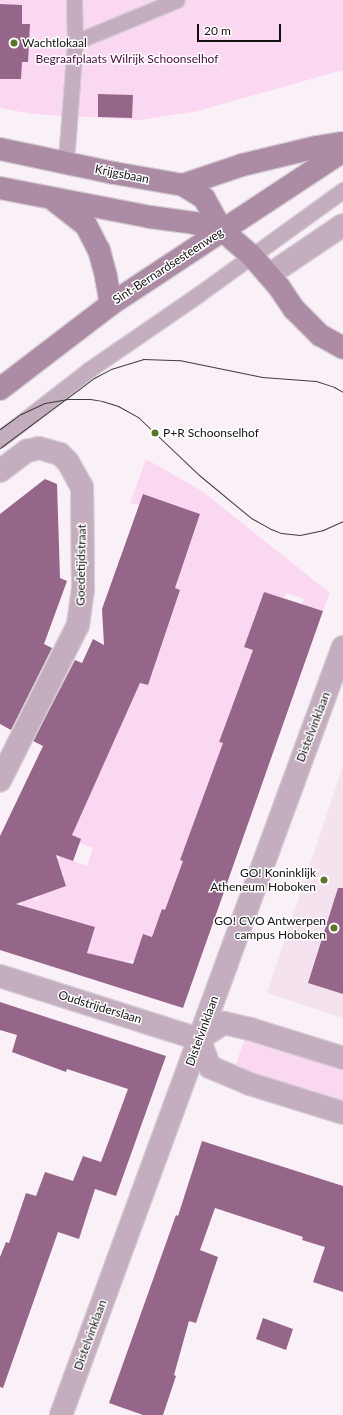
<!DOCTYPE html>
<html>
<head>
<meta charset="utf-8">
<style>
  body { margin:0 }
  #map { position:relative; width:343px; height:1415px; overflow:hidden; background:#faf0f7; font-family:Lato,sans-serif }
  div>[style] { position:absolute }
  .built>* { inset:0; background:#f4e3ef }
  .green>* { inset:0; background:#fbd8f2 }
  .building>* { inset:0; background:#96668a }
  .roads { filter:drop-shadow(1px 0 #d5ccd3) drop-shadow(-1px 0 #d5ccd3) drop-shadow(0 1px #d5ccd3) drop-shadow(0 -1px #d5ccd3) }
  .lane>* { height:15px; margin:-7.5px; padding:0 7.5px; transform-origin:7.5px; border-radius:7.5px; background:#c4adbe }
  .street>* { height:22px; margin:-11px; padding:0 11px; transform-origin:11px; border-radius:11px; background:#c4adbe }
  .secondary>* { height:22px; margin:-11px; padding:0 11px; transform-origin:11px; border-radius:11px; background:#ac8ba4 }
  .tram>* { height:1px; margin:-0.5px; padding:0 0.5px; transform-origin:0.5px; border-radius:0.5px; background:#403c3f }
  .dots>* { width:11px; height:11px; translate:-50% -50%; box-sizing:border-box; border:2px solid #fff; border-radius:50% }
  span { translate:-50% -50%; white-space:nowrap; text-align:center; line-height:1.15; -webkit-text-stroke:3px #fff; paint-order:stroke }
  .poi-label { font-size:12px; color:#141113 }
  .left { translate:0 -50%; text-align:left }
  .right { translate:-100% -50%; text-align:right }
  .park-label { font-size:12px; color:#490d3f }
  .street-label { font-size:12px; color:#141113 }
  .scale { position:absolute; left:197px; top:24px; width:84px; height:18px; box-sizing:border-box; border:2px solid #141113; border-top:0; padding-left:5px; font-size:12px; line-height:14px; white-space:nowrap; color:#141113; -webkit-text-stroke:3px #fff; paint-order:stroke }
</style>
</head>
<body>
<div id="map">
  <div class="built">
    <i style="clip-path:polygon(343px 766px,343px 1018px,267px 993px)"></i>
  </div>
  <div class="green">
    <i style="clip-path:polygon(0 0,343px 0,343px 70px,198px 111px,141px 120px,32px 114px,0 108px)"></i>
    <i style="clip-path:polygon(146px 459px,202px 491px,330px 593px,323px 611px,302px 604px,304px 599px,286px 593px,284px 598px,264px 592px,244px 646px,253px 650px,219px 742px,234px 748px,188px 838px,180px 860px,183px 861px,174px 885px,177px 887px,152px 937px,143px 934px,135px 960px,123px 962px,87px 953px,95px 927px,46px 912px,38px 936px,19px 910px,25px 896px,38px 900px,46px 883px,54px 890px,66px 886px,63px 876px,64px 873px,53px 869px,59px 856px,87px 866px,93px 848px,79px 843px,81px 839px,70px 834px,85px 807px,84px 806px,137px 690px,140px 684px,148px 685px,180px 590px,172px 587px,176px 584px,200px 514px,144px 494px,139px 505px,130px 503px)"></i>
    <i style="clip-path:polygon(245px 1038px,343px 1069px,343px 1102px,235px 1067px)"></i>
  </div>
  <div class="building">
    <i style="clip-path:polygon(0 4px,22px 5px,22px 24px,30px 24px,28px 62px,22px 62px,21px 79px,0 79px)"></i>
    <i style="clip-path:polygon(98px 94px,133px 95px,132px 118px,98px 117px)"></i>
    <i style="clip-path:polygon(45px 479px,57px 484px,60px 578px,67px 581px,44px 644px,52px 648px,11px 730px,0 724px,0 514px)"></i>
    <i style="clip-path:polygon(143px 494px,200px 514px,175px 588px,180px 590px,148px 685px,140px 683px,72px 835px,81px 839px,73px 861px,56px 855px,66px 886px,16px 904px,95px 927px,87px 953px,133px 964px,143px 934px,152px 937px,162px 909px,165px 910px,183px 861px,180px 860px,223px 743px,219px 742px,253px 650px,244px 647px,264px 592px,323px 611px,183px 1008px,0 950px,0 836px,43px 746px,33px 741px,75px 660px,82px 663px,93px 639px,104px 645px,102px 609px)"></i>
    <i style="clip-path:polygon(338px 888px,343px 888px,343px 994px,308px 983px)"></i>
    <i style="clip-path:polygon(0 1002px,166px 1056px,116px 1196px,95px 1189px,79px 1239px,58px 1232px,3px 1388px,0 1387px,0 1257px,6px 1242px,9px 1243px,26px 1193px,36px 1196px,45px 1172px,73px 1181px,83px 1156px,101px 1162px,128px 1089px,67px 1069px,66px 1072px,12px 1052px,17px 1035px,0 1030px)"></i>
    <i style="clip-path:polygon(202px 1141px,343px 1186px,343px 1292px,313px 1282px,325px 1247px,302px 1240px,303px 1237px,215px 1208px,200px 1250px,218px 1257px,196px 1323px,189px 1321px,174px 1375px,176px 1376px,163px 1415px,143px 1415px,109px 1403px,176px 1215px,178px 1216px)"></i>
    <i style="clip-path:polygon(263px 1318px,293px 1329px,286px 1350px,256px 1339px)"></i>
  </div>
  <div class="roads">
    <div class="lane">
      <i style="left:75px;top:42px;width:110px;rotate:-22.4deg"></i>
      <i style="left:63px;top:162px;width:15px;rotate:-74deg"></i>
      <i style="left:67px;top:148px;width:106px;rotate:-85.7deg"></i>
      <i style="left:75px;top:42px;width:42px;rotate:-91.4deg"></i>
      <i style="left:0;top:439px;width:114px;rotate:-37.9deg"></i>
      <i style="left:90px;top:369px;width:132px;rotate:-34.5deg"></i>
      <i style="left:199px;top:294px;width:178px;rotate:-35.8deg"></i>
    </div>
    <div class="street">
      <i style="left:269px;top:275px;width:89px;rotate:-34deg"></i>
      <i style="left:0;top:471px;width:34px;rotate:-37deg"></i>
      <i style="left:27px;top:451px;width:12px;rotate:-14deg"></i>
      <i style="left:39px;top:448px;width:22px;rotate:16deg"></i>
      <i style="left:60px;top:454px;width:11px;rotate:45deg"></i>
      <i style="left:68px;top:462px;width:29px;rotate:61deg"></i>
      <i style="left:82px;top:487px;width:102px;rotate:89.4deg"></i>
      <i style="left:83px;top:589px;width:36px;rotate:98deg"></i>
      <i style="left:78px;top:625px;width:174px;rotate:116.7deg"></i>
      <i style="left:0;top:976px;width:209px;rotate:17.6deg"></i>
      <i style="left:199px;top:1039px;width:30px;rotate:-33deg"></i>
      <i style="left:224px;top:1023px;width:27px;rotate:13deg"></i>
      <i style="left:250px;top:1029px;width:97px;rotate:17.3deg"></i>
      <i style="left:199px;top:1039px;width:30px;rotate:69deg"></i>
      <i style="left:210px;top:1067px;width:43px;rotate:23deg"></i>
      <i style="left:250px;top:1084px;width:97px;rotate:17.3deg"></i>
      <i style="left:61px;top:1415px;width:818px;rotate:-69.84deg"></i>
    </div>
    <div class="secondary">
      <i style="left:0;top:149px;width:116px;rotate:11.9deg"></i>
      <i style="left:114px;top:173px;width:70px;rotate:9.9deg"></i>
      <i style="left:183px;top:185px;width:25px;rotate:32deg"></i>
      <i style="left:204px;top:198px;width:37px;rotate:61deg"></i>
      <i style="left:222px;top:230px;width:38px;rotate:41deg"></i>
      <i style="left:251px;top:255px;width:43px;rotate:48.8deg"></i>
      <i style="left:279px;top:287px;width:27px;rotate:56deg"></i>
      <i style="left:294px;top:309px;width:37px;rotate:45deg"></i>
      <i style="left:320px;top:335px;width:26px;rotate:29deg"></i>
      <i style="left:183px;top:185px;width:62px;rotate:-18.7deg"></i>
      <i style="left:242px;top:165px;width:77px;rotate:-13.5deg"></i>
      <i style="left:317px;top:147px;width:26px;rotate:-9deg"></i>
      <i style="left:0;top:188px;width:153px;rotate:10.9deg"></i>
      <i style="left:150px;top:217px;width:44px;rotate:7.8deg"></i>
      <i style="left:194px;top:223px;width:29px;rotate:14deg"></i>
      <i style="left:55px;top:201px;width:39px;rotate:38deg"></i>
      <i style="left:86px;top:225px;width:28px;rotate:63deg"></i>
      <i style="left:99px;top:250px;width:28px;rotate:75deg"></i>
      <i style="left:106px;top:277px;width:27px;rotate:80deg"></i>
      <i style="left:0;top:389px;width:140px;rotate:-37.4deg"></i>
      <i style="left:111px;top:304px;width:278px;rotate:-33.4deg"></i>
    </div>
  </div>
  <div class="tram">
    <i style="left:0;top:429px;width:26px;rotate:-36deg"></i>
    <i style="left:21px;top:414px;width:26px;rotate:-25deg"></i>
    <i style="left:45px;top:403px;width:23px;rotate:-10deg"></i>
    <i style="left:68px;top:399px;width:22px"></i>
    <i style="left:90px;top:399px;width:12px;rotate:9deg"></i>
    <i style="left:102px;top:401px;width:17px;rotate:17deg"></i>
    <i style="left:118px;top:406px;width:23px;rotate:29deg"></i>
    <i style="left:138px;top:417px;width:84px;rotate:43.6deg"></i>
    <i style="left:199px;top:475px;width:67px;rotate:39.6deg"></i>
    <i style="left:251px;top:518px;width:23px;rotate:29deg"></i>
    <i style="left:271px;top:529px;width:11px;rotate:22deg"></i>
    <i style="left:281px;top:533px;width:19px;rotate:6deg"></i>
    <i style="left:300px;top:535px;width:24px;rotate:-12deg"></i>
    <i style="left:323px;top:530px;width:22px;rotate:-24deg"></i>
    <i style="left:0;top:448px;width:117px;rotate:-36.7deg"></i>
    <i style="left:94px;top:378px;width:19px;rotate:-28deg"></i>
    <i style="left:111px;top:369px;width:34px;rotate:-17deg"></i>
    <i style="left:143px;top:359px;width:36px;rotate:2deg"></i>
    <i style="left:179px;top:360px;width:85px;rotate:11.6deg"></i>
    <i style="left:262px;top:377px;width:54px;rotate:4.2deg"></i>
    <i style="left:316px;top:381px;width:19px;rotate:18deg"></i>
    <i style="left:334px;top:387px;width:10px;rotate:29deg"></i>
  </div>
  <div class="dots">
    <i style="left:14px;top:43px;background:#5c7629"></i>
    <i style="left:155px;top:433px;background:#5c7629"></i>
    <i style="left:324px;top:880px;background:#5c7629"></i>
    <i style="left:334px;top:928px;background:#5c7629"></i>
  </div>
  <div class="poi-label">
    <span class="left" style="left:22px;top:43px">Wachtlokaal</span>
    <span class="left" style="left:163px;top:433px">P+R Schoonselhof</span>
    <span class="right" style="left:316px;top:880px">GO! Koninklijk<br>Atheneum Hoboken</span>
    <span class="right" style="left:326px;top:928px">GO! CVO Antwerpen<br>campus Hoboken</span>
  </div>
  <div class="park-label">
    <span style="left:127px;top:59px">Begraafplaats Wilrijk Schoonselhof</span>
  </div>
  <div class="street-label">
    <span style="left:122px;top:174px;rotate:11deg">Krijgsbaan</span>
    <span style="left:168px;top:266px;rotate:-33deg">Sint-Bernardsesteenweg</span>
    <span style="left:81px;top:565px;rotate:-89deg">Goedetijdstraat</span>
    <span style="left:313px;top:727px;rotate:-69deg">Distelvinklaan</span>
    <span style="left:100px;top:1007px;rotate:17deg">Oudstrijderslaan</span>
    <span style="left:202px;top:1031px;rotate:-70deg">Distelvinklaan</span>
    <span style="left:90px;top:1335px;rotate:-70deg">Distelvinklaan</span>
  </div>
  <div class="scale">20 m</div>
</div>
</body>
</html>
